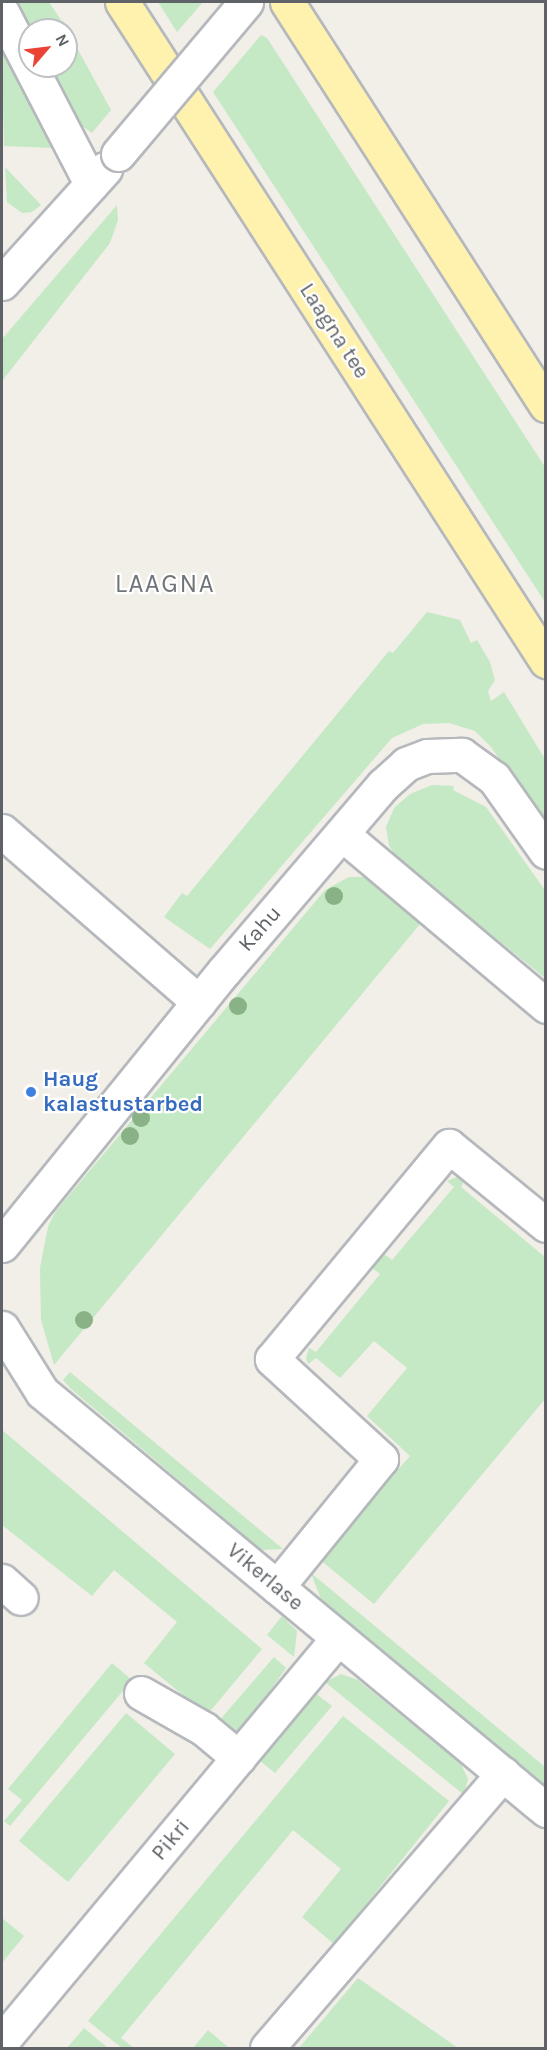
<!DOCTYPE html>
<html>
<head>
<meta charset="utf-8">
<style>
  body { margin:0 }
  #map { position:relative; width:547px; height:2050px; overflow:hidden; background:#f1efe8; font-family:Karla,sans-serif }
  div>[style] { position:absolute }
  .green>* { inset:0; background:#c5e8c5 }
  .roads { filter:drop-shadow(2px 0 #b5b8bc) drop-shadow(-2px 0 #b5b8bc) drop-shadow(0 2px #b5b8bc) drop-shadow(0 -2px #b5b8bc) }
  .minor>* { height:33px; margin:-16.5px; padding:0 16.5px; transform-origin:16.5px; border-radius:16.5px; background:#fff }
  .major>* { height:33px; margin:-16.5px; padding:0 16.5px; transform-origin:16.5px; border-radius:16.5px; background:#fff2af }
  .bridges { filter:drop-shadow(2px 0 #b5b8bc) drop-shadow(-2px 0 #b5b8bc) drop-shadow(0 2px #b5b8bc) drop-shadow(0 -2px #b5b8bc) }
  .minor-bridge>* { height:33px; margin:-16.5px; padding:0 16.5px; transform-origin:16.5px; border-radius:16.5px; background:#fff }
  .trees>* { width:18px; height:18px; margin:-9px; border-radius:50%; background:#89b387 }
  .dots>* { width:16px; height:16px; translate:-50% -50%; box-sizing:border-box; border:3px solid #fff; border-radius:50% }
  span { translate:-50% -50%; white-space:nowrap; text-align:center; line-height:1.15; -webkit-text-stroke:4.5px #fff; paint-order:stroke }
  .street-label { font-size:22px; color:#5f6368 }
  .shop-label { font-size:22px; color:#366cbe; font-weight:700 }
  .left { translate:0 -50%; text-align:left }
  .quarter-label { font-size:26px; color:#70757a; letter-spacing:1.5px }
  .frame { position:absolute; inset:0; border:3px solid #5f6368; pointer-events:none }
  .north { position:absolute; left:18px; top:18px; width:60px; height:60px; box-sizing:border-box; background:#fff; border:2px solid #bfc1c3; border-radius:50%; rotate:62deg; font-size:16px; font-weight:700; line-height:24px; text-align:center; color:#5f6368 }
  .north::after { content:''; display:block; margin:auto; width:21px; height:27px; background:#ea4335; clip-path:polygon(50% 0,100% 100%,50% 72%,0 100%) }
</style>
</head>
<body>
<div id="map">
  <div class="green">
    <i style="clip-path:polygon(12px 2px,49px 2px,65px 26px,111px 110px,92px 133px,75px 121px,47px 66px,66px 66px,66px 30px,30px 32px)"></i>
    <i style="clip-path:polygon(158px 2px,203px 2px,177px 32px)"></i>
    <i style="clip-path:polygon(261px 35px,267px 38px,545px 467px,545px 602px,213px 92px)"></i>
    <i style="clip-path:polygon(2px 47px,8px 57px,53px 148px,4px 146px)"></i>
    <i style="clip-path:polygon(5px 167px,41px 205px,32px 212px,22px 213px,7px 202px)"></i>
    <i style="clip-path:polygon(117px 205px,118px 220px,110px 243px,2px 381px,2px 339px)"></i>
    <i style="clip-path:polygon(427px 612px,460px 620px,471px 643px,477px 640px,490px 662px,495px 680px,488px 691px,491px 701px,504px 692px,545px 759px,545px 826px,491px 747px,475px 731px,449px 723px,423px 724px,392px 738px,210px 949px,164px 917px,182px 893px,187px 896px,389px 651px,393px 653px)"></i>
    <i style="clip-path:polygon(432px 785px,454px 786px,453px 790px,486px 807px,542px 886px,546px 892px,545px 978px,399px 860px,389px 846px,386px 827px,394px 808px,410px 794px)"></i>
    <i style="clip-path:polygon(349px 877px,369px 877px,425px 918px,54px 1365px,41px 1320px,40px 1268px,48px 1227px,55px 1212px,325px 890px)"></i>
    <i style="clip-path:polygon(457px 1177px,466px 1178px,461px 1187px,545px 1257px,545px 1399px,374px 1604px,319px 1559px,410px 1456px,367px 1416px,407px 1368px,374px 1341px,340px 1378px,316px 1358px,308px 1364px,306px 1358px,309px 1348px,316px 1352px,380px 1274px,372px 1268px,384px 1254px,392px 1260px,454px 1187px,447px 1181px)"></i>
    <i style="clip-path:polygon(70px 1372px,283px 1549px,262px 1550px,251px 1541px,71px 1389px,63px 1380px)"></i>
    <i style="clip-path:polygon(2px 1430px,262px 1649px,207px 1715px,144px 1663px,177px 1622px,114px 1570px,92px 1596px,2px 1525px)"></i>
    <i style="clip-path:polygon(311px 1573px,545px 1767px,545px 1786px,322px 1602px)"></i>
    <i style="clip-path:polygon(282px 1616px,297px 1631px,294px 1657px,267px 1635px)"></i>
    <i style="clip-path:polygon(274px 1657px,286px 1668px,238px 1737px,218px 1722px)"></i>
    <i style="clip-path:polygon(112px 1663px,132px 1680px,10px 1826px,4px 1821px,22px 1800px,8px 1789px)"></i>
    <i style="clip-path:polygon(341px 1674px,358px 1680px,461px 1764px,468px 1779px,464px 1795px,325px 1682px)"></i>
    <i style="clip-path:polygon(314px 1692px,332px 1706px,275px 1773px,259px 1760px)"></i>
    <i style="clip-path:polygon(126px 1713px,175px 1754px,68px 1882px,19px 1841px)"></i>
    <i style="clip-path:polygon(343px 1716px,449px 1801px,334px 1944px,302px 1917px,341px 1869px,293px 1830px,121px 2038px,134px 2048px,122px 2048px,88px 2021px)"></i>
    <i style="clip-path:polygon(2px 1918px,24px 1936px,2px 1963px)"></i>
    <i style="clip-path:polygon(358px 1978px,458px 2048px,299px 2048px)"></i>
    <i style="clip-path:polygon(84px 2028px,108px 2048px,109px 2048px,67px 2048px)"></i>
    <i style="clip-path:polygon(208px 2030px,229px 2048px,193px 2048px)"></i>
  </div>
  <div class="roads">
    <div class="minor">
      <i style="left:2px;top:12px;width:194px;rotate:62.6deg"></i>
      <i style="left:2px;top:283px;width:154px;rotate:-47.9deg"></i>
      <i style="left:2px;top:831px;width:261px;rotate:41deg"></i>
      <i style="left:342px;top:834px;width:267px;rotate:40.1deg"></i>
      <i style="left:2px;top:1245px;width:353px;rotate:-51deg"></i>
      <i style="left:224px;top:971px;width:245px;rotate:-49.5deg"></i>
      <i style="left:383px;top:785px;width:31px;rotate:-42deg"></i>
      <i style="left:406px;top:764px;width:22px;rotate:-21deg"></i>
      <i style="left:427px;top:756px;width:35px;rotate:-2deg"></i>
      <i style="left:462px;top:755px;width:39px;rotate:36deg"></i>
      <i style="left:494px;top:778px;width:90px;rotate:54.9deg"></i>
      <i style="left:2px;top:1328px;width:75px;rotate:58deg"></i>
      <i style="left:42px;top:1392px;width:655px;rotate:39.67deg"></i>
      <i style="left:2px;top:1581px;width:25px;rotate:42deg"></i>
      <i style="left:277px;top:1587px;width:165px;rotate:-50.9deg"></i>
      <i style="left:381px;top:1459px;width:148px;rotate:-137.5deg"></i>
      <i style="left:272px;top:1359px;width:277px;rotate:-50.3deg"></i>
      <i style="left:449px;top:1146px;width:125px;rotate:39.2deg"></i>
      <i style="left:141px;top:1693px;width:73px;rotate:29.7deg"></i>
      <i style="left:204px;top:1729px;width:45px;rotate:39.6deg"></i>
      <i style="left:2px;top:2041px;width:525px;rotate:-50.18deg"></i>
      <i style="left:267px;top:2048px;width:362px;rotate:-49.3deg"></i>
    </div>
    <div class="major">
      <i style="left:122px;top:2px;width:784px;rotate:57.24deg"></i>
      <i style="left:287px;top:2px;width:479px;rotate:57.3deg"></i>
    </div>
  </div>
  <div class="bridges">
    <div class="minor-bridge">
      <i style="left:118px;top:154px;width:199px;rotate:-49.9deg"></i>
    </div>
  </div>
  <div class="trees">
    <i style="left:334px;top:896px"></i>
    <i style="left:238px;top:1006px"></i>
    <i style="left:141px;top:1118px"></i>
    <i style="left:130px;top:1136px"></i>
    <i style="left:84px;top:1320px"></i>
  </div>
  <div class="dots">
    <i style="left:31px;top:1092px;background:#3f7fe0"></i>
  </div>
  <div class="street-label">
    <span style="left:334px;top:331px;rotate:57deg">Laagna tee</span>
    <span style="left:260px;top:929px;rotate:-49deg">Kahu</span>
    <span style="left:265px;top:1577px;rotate:40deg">Vikerlase</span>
    <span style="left:171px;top:1840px;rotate:-50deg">Pikri</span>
  </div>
  <div class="shop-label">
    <span class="left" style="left:43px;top:1092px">Haug<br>kalastustarbed</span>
  </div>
  <div class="quarter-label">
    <span style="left:165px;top:584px">LAAGNA</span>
  </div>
  <div class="frame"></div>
  <div class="north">N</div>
</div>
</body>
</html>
